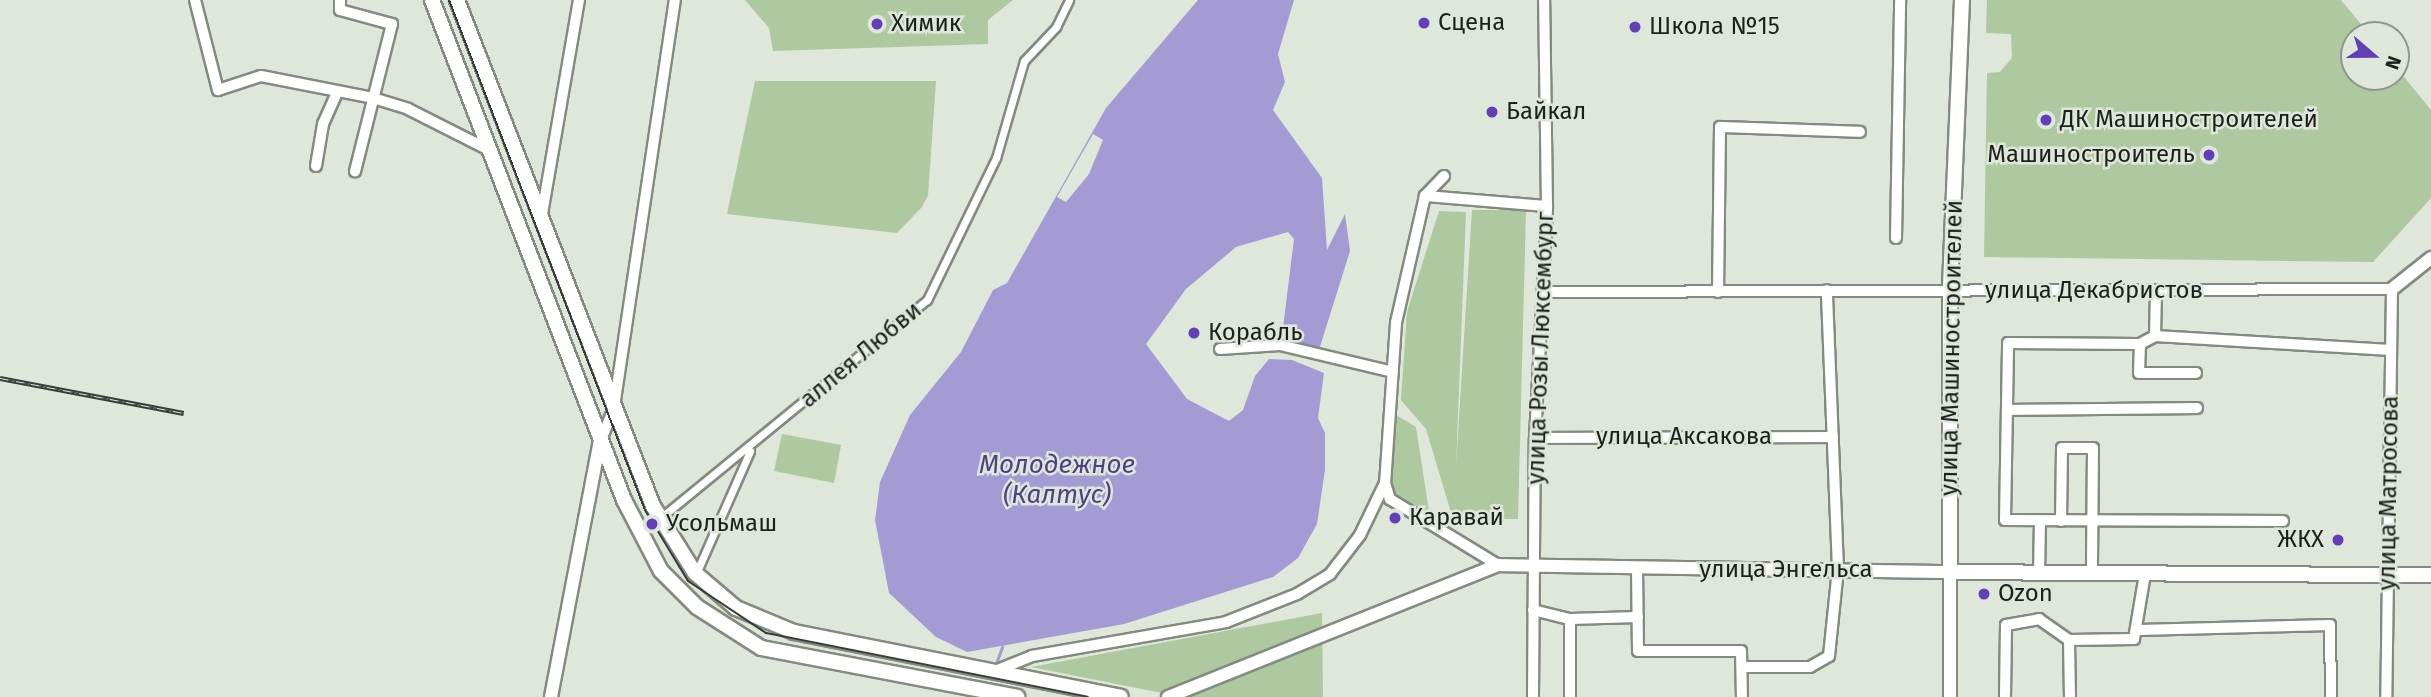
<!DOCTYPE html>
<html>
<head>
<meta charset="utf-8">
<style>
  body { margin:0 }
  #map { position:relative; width:2431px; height:697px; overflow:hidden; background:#dee7da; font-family:"Fira Sans",sans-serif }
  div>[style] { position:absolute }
  .green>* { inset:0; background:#aec89f }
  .water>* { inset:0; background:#a59bd4 }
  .pier>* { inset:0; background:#dee7da }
  .stream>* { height:2.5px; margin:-1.25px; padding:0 1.25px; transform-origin:1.25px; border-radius:1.25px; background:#a59bd4 }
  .roads { filter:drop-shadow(2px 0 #838b7f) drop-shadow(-2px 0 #838b7f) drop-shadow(0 2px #838b7f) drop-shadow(0 -2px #838b7f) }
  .pedestrian>* { height:7px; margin:-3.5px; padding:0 3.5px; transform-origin:3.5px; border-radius:3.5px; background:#fff }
  .minor>* { height:10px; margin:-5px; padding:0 5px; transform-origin:5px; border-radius:5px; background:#fff }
  .tertiary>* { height:12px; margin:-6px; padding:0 6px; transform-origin:6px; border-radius:6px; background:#fff }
  .secondary>* { height:14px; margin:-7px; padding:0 7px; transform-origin:7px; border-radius:7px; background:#fff }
  .tram>* { height:2px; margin:-1px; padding:0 1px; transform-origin:1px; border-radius:1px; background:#383d37 }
  .rail>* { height:5px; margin-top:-2.5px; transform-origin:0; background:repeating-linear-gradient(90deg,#dee7da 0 8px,#383d37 0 16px); box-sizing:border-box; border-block:2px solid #383d37 }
  .dots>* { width:19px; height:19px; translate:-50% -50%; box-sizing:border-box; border:4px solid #dee7da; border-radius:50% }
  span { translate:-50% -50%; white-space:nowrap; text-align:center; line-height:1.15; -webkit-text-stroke:5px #dee7da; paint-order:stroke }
  .poi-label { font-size:24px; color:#1c201b }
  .left { translate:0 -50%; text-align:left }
  .right { translate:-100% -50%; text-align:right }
  .street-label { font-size:24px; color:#1c201b }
  .water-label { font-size:26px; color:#4f3f84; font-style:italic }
  .north { position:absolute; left:2340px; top:21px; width:70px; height:70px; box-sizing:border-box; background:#dee7da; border:2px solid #90978e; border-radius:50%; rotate:110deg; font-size:19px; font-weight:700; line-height:28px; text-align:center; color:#1c201b }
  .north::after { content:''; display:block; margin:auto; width:24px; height:32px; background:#633fb7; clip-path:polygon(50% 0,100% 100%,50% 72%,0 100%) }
</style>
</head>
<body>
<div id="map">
  <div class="green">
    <i style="clip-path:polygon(745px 0,1013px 0,988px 20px,988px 44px,773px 51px,769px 28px)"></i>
    <i style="clip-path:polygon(1987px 0,2341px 0,2370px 35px,2354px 35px,2354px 77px,2396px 77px,2396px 67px,2431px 110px,2431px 198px,2373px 262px,1984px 257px,1987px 73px,2000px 72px,2012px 58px,2011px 34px,1986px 33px)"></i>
    <i style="clip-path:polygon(755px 81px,936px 81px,928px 196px,921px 208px,897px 233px,727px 214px)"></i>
    <i style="clip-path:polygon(1472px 210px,1526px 210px,1518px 519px,1453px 519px,1426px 429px,1401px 400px,1407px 312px,1439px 211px,1466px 212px,1456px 466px)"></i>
    <i style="clip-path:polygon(1396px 415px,1416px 427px,1430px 518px,1397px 498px,1386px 481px)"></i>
    <i style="clip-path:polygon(782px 434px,841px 445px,834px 483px,774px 471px)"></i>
    <i style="clip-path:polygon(1322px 613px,1323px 697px,1182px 697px,1031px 667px)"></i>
  </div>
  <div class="water">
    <i style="clip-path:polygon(1198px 0,1294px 0,1278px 54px,1285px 82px,1273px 110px,1322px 178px,1327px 250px,1345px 214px,1350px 251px,1319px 350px,1296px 347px,1282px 336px,1294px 239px,1288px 232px,1236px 247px,1186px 289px,1146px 344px,1187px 399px,1229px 421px,1243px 410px,1255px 376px,1269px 359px,1292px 360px,1324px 373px,1318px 418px,1325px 433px,1325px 470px,1317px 524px,1298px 558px,1273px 577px,1124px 624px,967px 652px,936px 637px,889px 593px,875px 520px,880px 482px,910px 415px,961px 352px,993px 290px,1007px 283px,1106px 108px)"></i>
  </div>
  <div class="pier">
    <i style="clip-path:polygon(1093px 134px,1103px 140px,1089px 174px,1066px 202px,1057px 197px)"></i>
  </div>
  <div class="stream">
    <i style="left:997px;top:661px;width:15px;rotate:-70deg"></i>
  </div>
  <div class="roads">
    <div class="pedestrian">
      <i style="left:664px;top:515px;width:340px;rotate:-39.3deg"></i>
      <i style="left:927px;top:300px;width:158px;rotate:-64.1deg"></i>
      <i style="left:996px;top:158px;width:101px;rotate:-73.9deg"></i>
      <i style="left:1024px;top:61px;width:47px;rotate:-46.7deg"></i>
      <i style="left:1056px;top:27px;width:30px;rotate:-64deg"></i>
      <i style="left:698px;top:569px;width:129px;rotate:-66.2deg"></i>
    </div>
    <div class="minor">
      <i style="left:195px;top:0;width:93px;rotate:75.7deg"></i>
      <i style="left:218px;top:90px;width:45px;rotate:-18deg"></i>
      <i style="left:261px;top:76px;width:114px;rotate:11.1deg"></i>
      <i style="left:373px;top:98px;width:37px;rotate:17deg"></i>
      <i style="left:408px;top:109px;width:91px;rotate:26.8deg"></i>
      <i style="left:340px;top:0;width:10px;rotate:90deg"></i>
      <i style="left:340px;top:10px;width:54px;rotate:15.1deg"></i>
      <i style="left:392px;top:24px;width:152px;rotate:104.1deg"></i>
      <i style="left:316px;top:166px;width:43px;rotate:-80.5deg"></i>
      <i style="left:323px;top:124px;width:34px;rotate:-66deg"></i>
      <i style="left:1444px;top:176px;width:28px;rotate:134deg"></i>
      <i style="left:1425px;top:196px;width:130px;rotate:102.9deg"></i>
      <i style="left:1396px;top:323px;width:160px;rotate:93.9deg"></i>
      <i style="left:1385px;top:483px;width:17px;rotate:73deg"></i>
      <i style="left:1390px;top:499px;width:127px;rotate:31.4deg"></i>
      <i style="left:1425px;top:196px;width:122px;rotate:4.7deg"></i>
      <i style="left:542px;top:214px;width:217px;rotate:-80.2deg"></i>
      <i style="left:1896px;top:238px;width:238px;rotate:-89deg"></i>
      <i style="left:1544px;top:292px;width:848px;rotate:-0.2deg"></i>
      <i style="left:2392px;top:289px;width:408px;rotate:90.8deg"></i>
      <i style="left:1718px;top:292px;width:165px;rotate:-89.3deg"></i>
      <i style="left:1720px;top:127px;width:140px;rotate:2deg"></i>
      <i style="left:2155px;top:336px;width:45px;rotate:-88.7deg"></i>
      <i style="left:2140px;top:344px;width:29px;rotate:92deg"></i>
      <i style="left:2139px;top:373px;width:57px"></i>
      <i style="left:1220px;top:349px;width:60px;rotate:-3.8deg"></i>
      <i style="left:1280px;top:345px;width:116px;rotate:13.4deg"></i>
      <i style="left:2007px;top:410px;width:190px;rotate:-0.6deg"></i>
      <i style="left:1535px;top:438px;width:298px;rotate:-0.2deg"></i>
      <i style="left:601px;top:440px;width:35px;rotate:-68deg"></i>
      <i style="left:614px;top:407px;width:412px;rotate:-81.5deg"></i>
      <i style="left:2061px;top:521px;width:73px;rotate:-89.2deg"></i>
      <i style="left:2062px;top:448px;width:31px"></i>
      <i style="left:2093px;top:448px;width:125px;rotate:90.5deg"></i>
      <i style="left:2283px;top:521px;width:278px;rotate:-179.8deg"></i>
      <i style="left:2005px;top:520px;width:177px;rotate:-89deg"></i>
      <i style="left:2008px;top:343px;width:132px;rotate:0.4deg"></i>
      <i style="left:2140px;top:344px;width:17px;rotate:-28deg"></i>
      <i style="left:2155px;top:336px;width:236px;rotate:3.4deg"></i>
      <i style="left:1637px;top:569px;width:82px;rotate:89.3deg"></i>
      <i style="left:1638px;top:651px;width:103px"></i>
      <i style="left:1741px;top:651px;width:46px;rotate:88.8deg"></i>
      <i style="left:2039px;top:573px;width:52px;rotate:-88.9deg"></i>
      <i style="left:1533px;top:610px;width:38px;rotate:14deg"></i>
      <i style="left:1570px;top:619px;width:78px;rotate:90deg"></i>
      <i style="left:1570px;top:619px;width:68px;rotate:-1.7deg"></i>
      <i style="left:2139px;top:630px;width:191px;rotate:-1.5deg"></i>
      <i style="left:2330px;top:625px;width:72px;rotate:89.2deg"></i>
      <i style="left:2069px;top:640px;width:57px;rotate:89deg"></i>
      <i style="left:1742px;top:667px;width:68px"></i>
      <i style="left:1810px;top:667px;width:22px;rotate:-30deg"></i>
      <i style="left:1829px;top:656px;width:87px;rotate:-84.1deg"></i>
      <i style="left:1838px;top:569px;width:279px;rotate:-92.3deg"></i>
      <i style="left:1000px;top:669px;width:35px;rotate:-22deg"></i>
      <i style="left:1032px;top:656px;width:197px;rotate:-9.9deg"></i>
      <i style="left:1226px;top:622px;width:76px;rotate:-21.5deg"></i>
      <i style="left:1297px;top:594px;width:39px;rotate:-31deg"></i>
      <i style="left:1330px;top:574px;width:49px;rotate:-52.4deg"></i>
      <i style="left:1360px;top:535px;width:58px;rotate:-64.3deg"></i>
      <i style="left:1533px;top:697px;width:259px;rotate:-89.6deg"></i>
      <i style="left:1535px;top:438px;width:232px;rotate:-87deg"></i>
      <i style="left:1547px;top:206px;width:206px;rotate:-90.8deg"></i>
      <i style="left:2005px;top:697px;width:72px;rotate:-89.2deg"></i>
      <i style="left:2006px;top:625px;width:34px;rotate:-10deg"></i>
      <i style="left:2039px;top:619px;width:37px;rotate:35deg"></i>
      <i style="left:2069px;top:640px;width:65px;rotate:-0.9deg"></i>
      <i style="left:2134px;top:639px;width:66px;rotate:-80.4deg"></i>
    </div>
    <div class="tertiary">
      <i style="left:2392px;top:289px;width:50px;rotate:-38.5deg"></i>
      <i style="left:551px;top:697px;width:262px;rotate:-79.2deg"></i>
      <i style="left:1168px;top:697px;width:355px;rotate:-21.8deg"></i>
      <i style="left:1498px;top:565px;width:452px;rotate:0.9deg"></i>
      <i style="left:1950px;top:572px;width:125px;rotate:90deg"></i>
    </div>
    <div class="secondary">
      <i style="left:432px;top:0;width:536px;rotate:68.99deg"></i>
      <i style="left:624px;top:500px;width:80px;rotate:62.5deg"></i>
      <i style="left:661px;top:571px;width:51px;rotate:45deg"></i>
      <i style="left:697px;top:607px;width:76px;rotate:32.6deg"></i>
      <i style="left:761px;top:648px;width:261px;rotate:10.8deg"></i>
      <i style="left:457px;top:0;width:543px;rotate:68.83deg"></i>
      <i style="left:653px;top:506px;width:79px;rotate:57.9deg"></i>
      <i style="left:695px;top:573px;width:54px;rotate:40.5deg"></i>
      <i style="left:736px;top:608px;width:63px;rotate:22.5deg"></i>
      <i style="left:794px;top:632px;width:333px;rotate:11.2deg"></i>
      <i style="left:1962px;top:0;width:291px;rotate:92.4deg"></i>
      <i style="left:1950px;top:291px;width:281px;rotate:90deg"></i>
      <i style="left:1950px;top:572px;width:481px;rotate:0.4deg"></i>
    </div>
  </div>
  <div class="tram">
    <i style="left:449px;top:0;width:546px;rotate:68.98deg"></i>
    <i style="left:645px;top:510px;width:83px;rotate:58.8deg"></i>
    <i style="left:688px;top:581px;width:94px;rotate:33.7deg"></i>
    <i style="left:766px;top:633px;width:328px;rotate:11.2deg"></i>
  </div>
  <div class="rail">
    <i style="left:0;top:378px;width:187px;rotate:10.8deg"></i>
  </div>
  <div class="dots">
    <i style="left:1424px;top:23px;background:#633fb7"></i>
    <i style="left:877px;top:24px;background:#633fb7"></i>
    <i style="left:1635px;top:27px;background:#633fb7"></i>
    <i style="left:1492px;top:112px;background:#633fb7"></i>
    <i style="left:2046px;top:120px;background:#633fb7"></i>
    <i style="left:2209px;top:155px;background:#633fb7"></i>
    <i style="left:1194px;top:333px;background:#633fb7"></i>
    <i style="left:1395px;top:518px;background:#633fb7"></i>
    <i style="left:652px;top:524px;background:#633fb7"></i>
    <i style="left:2338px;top:540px;background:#633fb7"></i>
    <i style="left:1984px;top:594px;background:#633fb7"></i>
  </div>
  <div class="poi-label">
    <span class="left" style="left:1438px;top:23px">Сцена</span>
    <span class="left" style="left:891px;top:24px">Химик</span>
    <span class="left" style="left:1649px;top:27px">Школа №15</span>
    <span class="left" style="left:1506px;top:112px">Байкал</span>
    <span class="left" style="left:2060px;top:120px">ДК Машиностроителей</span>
    <span class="right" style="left:2195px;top:155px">Машиностроитель</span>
    <span class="left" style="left:1208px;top:333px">Корабль</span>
    <span class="left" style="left:1409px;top:518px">Каравай</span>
    <span class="left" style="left:666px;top:524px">Усольмаш</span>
    <span class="right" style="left:2324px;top:540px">ЖКХ</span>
    <span class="left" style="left:1998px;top:594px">Ozon</span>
  </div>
  <div class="street-label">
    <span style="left:2094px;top:291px">улица Декабристов</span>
    <span style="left:1541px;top:348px;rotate:-88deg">улица Розы Люксембург</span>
    <span style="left:1952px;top:348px;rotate:-89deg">улица Машиностроителей</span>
    <span style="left:861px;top:355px;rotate:-40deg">аллея Любви</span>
    <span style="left:1684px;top:437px">улица Аксакова</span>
    <span style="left:2389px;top:493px;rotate:-89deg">улица Матросова</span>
    <span style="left:1786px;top:570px">улица Энгельса</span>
  </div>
  <div class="water-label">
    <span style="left:1057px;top:480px">Молодежное<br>(Калтус)</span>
  </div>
  <div class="north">N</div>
</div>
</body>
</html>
